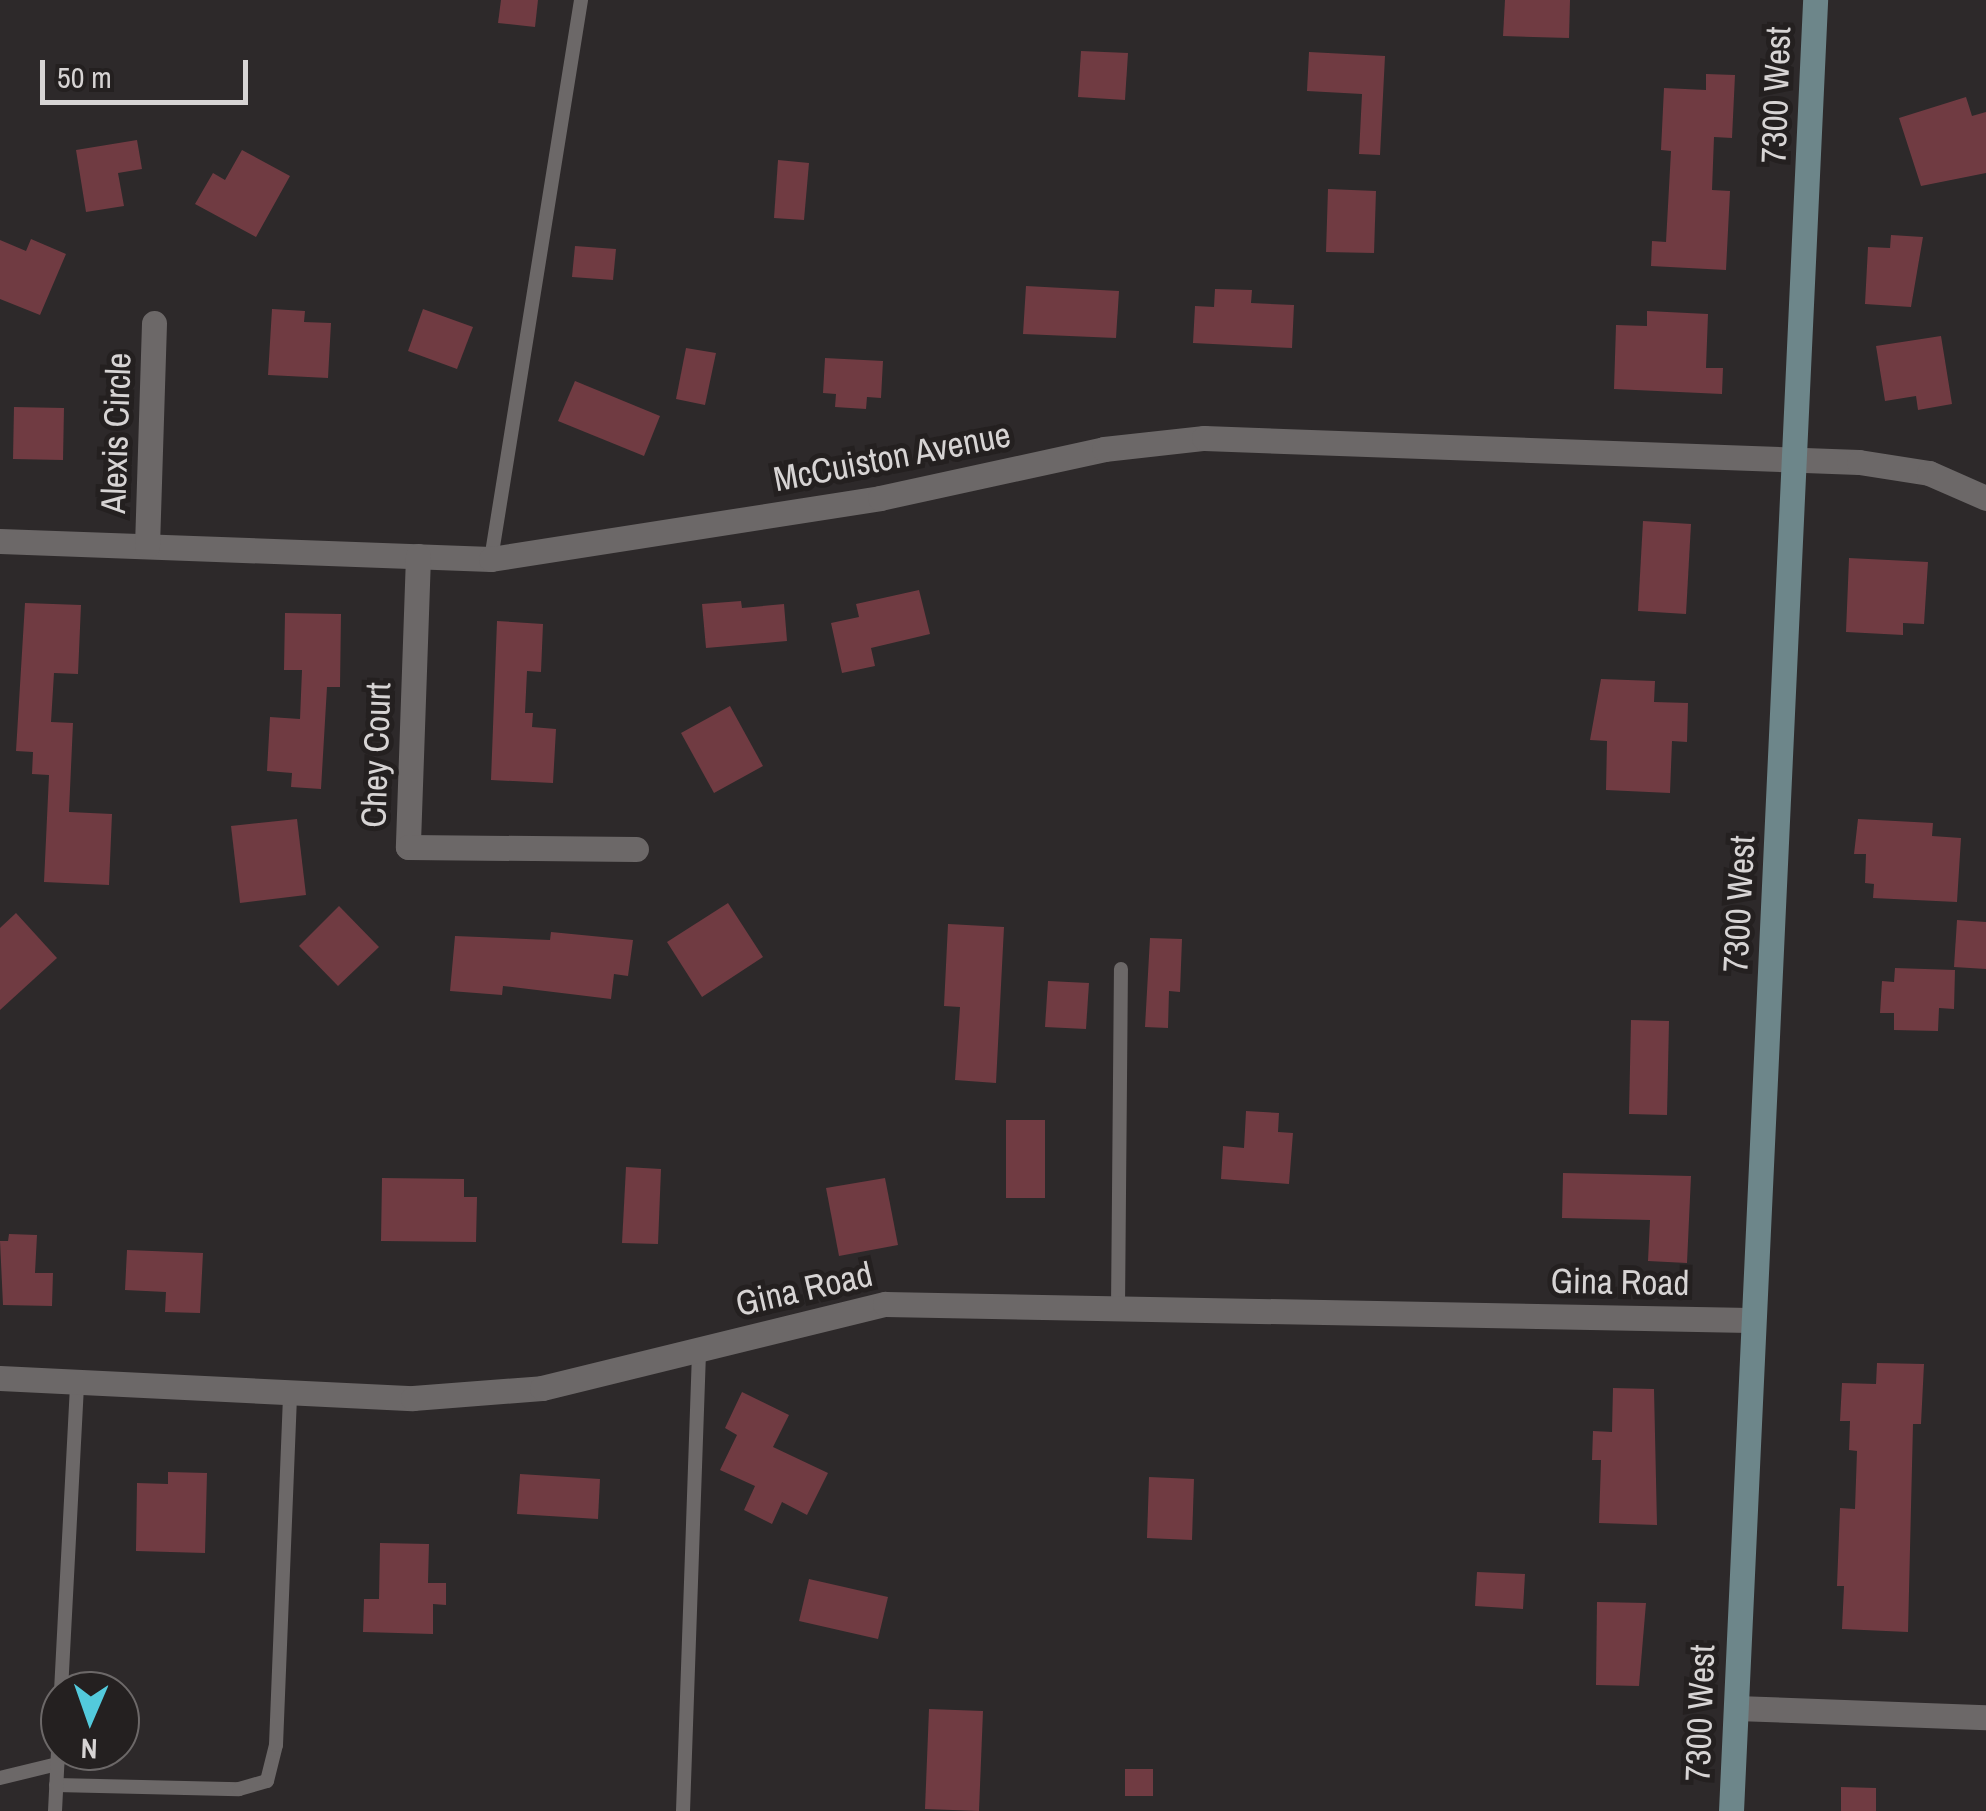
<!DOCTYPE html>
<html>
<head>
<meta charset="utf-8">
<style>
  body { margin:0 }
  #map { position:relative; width:1986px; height:1811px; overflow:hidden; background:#2d292a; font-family:"Archivo Narrow",sans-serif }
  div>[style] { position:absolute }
  .building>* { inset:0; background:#703b42 }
  .lane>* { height:14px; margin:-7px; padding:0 7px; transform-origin:7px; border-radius:7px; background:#6c6868 }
  .street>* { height:25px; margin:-12.5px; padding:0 12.5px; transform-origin:12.5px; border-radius:12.5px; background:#6c6868 }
  .secondary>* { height:25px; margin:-12.5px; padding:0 12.5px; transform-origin:12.5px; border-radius:12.5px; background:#6d868a }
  span { translate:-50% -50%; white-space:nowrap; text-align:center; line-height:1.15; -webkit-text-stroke:10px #242020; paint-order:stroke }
  .street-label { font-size:35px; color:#d7d4d4 }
  .north { position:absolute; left:40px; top:1671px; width:100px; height:100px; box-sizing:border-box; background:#242020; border:2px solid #6c6868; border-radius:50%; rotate:182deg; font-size:28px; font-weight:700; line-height:40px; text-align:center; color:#d7d4d4 }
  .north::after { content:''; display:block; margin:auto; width:35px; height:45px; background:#53cadc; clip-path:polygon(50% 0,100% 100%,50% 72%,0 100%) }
  .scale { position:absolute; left:40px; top:60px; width:208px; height:45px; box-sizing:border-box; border:5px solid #d7d4d4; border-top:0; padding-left:12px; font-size:30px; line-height:35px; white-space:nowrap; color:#d7d4d4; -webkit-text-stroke:8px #242020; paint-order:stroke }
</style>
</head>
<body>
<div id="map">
  <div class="building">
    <i style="clip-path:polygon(501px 0,538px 0,535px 27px,498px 23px)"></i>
    <i style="clip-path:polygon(1505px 0,1570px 0,1569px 38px,1503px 36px)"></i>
    <i style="clip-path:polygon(1081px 51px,1128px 53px,1125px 100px,1078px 97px)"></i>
    <i style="clip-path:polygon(1309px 52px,1385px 56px,1380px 155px,1359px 154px,1362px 94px,1307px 91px)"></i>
    <i style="clip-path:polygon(1706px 74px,1735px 75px,1732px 138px,1714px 137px,1712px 190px,1730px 191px,1726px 270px,1651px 266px,1652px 241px,1666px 242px,1671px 151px,1661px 150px,1664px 88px,1706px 90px)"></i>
    <i style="clip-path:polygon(1966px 97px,1972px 116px,1986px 112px,1986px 173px,1921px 186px,1899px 118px)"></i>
    <i style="clip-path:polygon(137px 140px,142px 169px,118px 173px,124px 206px,86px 212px,76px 150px)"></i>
    <i style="clip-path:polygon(242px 150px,290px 176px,256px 237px,195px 204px,213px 173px,225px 180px)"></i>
    <i style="clip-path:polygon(778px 160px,809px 163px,804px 220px,774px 218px)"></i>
    <i style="clip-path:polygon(1328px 189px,1376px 191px,1374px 253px,1326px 252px)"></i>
    <i style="clip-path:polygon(1891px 235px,1923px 237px,1911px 307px,1865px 304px,1868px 247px,1890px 248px)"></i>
    <i style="clip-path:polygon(31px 239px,66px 254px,40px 315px,0 299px,0 240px,26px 251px)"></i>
    <i style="clip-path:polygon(575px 246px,616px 249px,613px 280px,572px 277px)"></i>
    <i style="clip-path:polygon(1026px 286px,1119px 291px,1116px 338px,1023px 334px)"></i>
    <i style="clip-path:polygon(1215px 289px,1252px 290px,1251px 303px,1294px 305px,1292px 348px,1193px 343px,1195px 306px,1214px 307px)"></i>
    <i style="clip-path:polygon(272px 309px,305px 311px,304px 322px,331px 323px,328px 378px,268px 375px)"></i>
    <i style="clip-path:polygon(423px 309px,473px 327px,457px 369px,408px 351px)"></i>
    <i style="clip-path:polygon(1647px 311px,1708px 314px,1706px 368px,1723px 368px,1722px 394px,1614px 389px,1616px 325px,1647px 326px)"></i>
    <i style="clip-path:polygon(1941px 336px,1952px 404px,1918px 410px,1916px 396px,1885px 401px,1876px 346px)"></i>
    <i style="clip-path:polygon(686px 348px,716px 353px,705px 405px,676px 399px)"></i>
    <i style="clip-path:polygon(825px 358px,883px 361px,881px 398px,867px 397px,866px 409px,835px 407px,836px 394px,823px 393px)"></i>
    <i style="clip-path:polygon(575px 381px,660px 416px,644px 456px,558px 421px)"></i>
    <i style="clip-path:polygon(14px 407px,64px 408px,63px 460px,13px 459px)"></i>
    <i style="clip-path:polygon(1643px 521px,1691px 524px,1686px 614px,1638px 611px)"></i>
    <i style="clip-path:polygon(1849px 558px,1928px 562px,1924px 624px,1903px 623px,1903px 635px,1846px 632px)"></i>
    <i style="clip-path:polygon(919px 590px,930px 634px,871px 648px,875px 666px,842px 673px,831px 623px,859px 617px,856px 604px)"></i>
    <i style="clip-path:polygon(741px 601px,742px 608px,784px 604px,787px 641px,706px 648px,702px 604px)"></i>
    <i style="clip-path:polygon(25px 603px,81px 605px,78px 674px,54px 673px,51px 722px,73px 723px,69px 812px,112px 814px,109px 885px,44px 882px,49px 775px,32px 774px,33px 752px,16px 751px)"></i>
    <i style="clip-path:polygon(285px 613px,341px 614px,340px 687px,327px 687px,321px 789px,291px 787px,292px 773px,267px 771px,270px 717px,300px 719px,302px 670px,284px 670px)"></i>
    <i style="clip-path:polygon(497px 621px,543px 624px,541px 672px,527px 671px,525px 713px,533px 713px,532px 727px,556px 729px,553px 783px,491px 780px)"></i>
    <i style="clip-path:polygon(1601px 679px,1655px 681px,1654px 702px,1688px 703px,1687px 742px,1672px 741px,1670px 793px,1606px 790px,1607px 741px,1590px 740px)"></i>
    <i style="clip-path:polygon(730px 706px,763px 766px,714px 793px,681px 733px)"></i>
    <i style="clip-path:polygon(297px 819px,306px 895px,240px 903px,231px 826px)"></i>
    <i style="clip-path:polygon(1858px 819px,1933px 823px,1932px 836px,1961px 838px,1957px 902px,1873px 898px,1874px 884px,1865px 883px,1866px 854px,1854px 854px)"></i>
    <i style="clip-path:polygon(728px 903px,763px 957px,702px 997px,667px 942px)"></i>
    <i style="clip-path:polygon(339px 906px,379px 947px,338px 986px,299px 946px)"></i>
    <i style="clip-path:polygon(16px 913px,57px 958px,0 1010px,0 928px)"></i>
    <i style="clip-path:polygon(1957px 920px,1986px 922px,1986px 969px,1954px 967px)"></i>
    <i style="clip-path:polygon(948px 924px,1004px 927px,996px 1083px,955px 1080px,960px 1007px,944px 1006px)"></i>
    <i style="clip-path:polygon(551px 932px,633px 940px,628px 976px,614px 974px,611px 999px,503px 986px,502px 995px,450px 991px,455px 936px,550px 940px)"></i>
    <i style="clip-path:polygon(1150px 938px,1182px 939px,1180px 992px,1169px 991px,1168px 1028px,1145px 1027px)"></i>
    <i style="clip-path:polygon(1895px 968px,1955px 970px,1954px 1009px,1939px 1008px,1938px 1031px,1894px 1030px,1894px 1013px,1880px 1013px,1882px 981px,1894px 982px)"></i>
    <i style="clip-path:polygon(1048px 981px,1089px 983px,1086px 1029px,1045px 1027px)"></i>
    <i style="clip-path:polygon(1631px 1020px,1669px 1021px,1667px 1115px,1629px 1114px)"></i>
    <i style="clip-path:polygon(1246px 1111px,1279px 1113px,1278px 1132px,1293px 1133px,1289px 1184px,1221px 1179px,1223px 1146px,1244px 1148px)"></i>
    <i style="clip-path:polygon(1006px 1120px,1045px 1120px,1045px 1198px,1006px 1198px)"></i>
    <i style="clip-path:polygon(626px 1167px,661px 1169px,658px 1244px,622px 1243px)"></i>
    <i style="clip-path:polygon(1563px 1173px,1691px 1176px,1687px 1263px,1648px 1261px,1650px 1220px,1562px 1218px)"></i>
    <i style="clip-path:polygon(382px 1178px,464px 1179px,464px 1197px,477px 1197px,476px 1242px,381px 1241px)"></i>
    <i style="clip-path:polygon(885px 1178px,898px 1245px,839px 1256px,826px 1188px)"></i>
    <i style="clip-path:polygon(9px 1234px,37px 1235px,35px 1273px,53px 1273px,52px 1306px,3px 1305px,0 1241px,8px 1241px)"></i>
    <i style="clip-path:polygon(127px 1250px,203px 1253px,200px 1313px,165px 1312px,166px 1292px,125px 1290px)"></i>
    <i style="clip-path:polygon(1877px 1363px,1924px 1364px,1921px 1424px,1913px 1424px,1908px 1632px,1842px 1629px,1844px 1586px,1837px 1586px,1840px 1508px,1855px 1509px,1857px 1451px,1849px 1450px,1850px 1421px,1840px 1421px,1842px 1383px,1876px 1384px)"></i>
    <i style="clip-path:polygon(1613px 1388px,1654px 1389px,1657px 1525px,1599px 1523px,1601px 1460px,1592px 1460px,1593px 1431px,1612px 1432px)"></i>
    <i style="clip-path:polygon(742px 1392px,789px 1415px,773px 1447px,828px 1473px,807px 1515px,782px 1502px,772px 1524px,744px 1510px,755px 1486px,720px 1470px,737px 1435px,725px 1428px)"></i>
    <i style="clip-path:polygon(168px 1472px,207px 1473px,205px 1553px,136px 1551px,137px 1483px,168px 1484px)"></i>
    <i style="clip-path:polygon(520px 1474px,600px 1479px,598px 1519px,517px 1514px)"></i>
    <i style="clip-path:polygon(1149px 1477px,1194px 1479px,1192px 1540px,1147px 1538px)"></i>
    <i style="clip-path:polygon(380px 1543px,429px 1544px,428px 1583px,446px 1583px,446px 1605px,433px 1604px,433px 1634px,363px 1632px,364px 1599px,379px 1599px)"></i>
    <i style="clip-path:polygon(1477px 1572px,1525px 1574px,1523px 1609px,1475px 1606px)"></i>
    <i style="clip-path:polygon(809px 1579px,888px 1597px,878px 1639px,799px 1621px)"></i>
    <i style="clip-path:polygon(1597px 1602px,1646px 1603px,1639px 1686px,1596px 1685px)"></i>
    <i style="clip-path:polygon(929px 1709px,983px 1711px,979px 1811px,925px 1809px)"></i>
    <i style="clip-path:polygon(1125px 1769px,1153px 1769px,1153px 1796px,1125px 1796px)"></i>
    <i style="clip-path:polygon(1841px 1787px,1876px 1788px,1876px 1811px,1841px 1811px)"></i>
  </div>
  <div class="lane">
    <i style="left:491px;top:559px;width:566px;rotate:-80.85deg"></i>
    <i style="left:1118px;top:1308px;width:339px;rotate:-89.5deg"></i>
    <i style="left:61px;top:1691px;width:309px;rotate:-87deg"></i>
    <i style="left:0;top:1778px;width:59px;rotate:-13.8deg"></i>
    <i style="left:56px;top:1785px;width:183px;rotate:1.3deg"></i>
    <i style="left:239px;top:1789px;width:29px;rotate:-16deg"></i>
    <i style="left:267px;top:1781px;width:37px;rotate:-76deg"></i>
    <i style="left:276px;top:1745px;width:353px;rotate:-87.7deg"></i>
    <i style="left:55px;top:1811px;width:99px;rotate:-87.1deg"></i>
    <i style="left:683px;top:1811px;width:461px;rotate:-88deg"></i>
  </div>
  <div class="street">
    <i style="left:0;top:541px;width:491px;rotate:2.1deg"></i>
    <i style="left:491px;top:559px;width:394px;rotate:-8.9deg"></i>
    <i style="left:880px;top:498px;width:229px;rotate:-12.3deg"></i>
    <i style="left:1104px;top:449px;width:101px;rotate:-6.3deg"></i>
    <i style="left:1204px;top:438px;width:655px;rotate:2.1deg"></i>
    <i style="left:1859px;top:462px;width:71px;rotate:8.9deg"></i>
    <i style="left:1929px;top:473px;width:62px;rotate:23.7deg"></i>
    <i style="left:147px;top:546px;width:223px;rotate:-88.2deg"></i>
    <i style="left:418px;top:556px;width:291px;rotate:92deg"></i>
    <i style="left:408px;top:847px;width:228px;rotate:0.5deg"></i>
    <i style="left:0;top:1378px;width:413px;rotate:2.8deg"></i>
    <i style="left:413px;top:1398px;width:129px;rotate:-4.4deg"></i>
    <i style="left:542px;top:1388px;width:353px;rotate:-13.8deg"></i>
    <i style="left:885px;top:1304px;width:865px;rotate:1.06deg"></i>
    <i style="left:1736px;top:1708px;width:250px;rotate:2.1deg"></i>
  </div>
  <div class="secondary">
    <i style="left:1731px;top:1811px;width:1813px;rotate:-87.34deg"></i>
  </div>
  <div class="street-label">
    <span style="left:1776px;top:95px;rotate:-88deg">7300 West</span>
    <span style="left:116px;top:433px;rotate:-88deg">Alexis Circle</span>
    <span style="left:892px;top:457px;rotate:-11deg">McCuiston Avenue</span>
    <span style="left:376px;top:755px;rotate:-88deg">Chey Court</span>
    <span style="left:1739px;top:904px;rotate:-87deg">7300 West</span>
    <span style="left:1620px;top:1282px;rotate:1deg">Gina Road</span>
    <span style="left:804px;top:1289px;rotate:-13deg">Gina Road</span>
    <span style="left:1700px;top:1713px;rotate:-88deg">7300 West</span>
  </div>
  <div class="north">N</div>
  <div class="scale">50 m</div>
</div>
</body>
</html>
